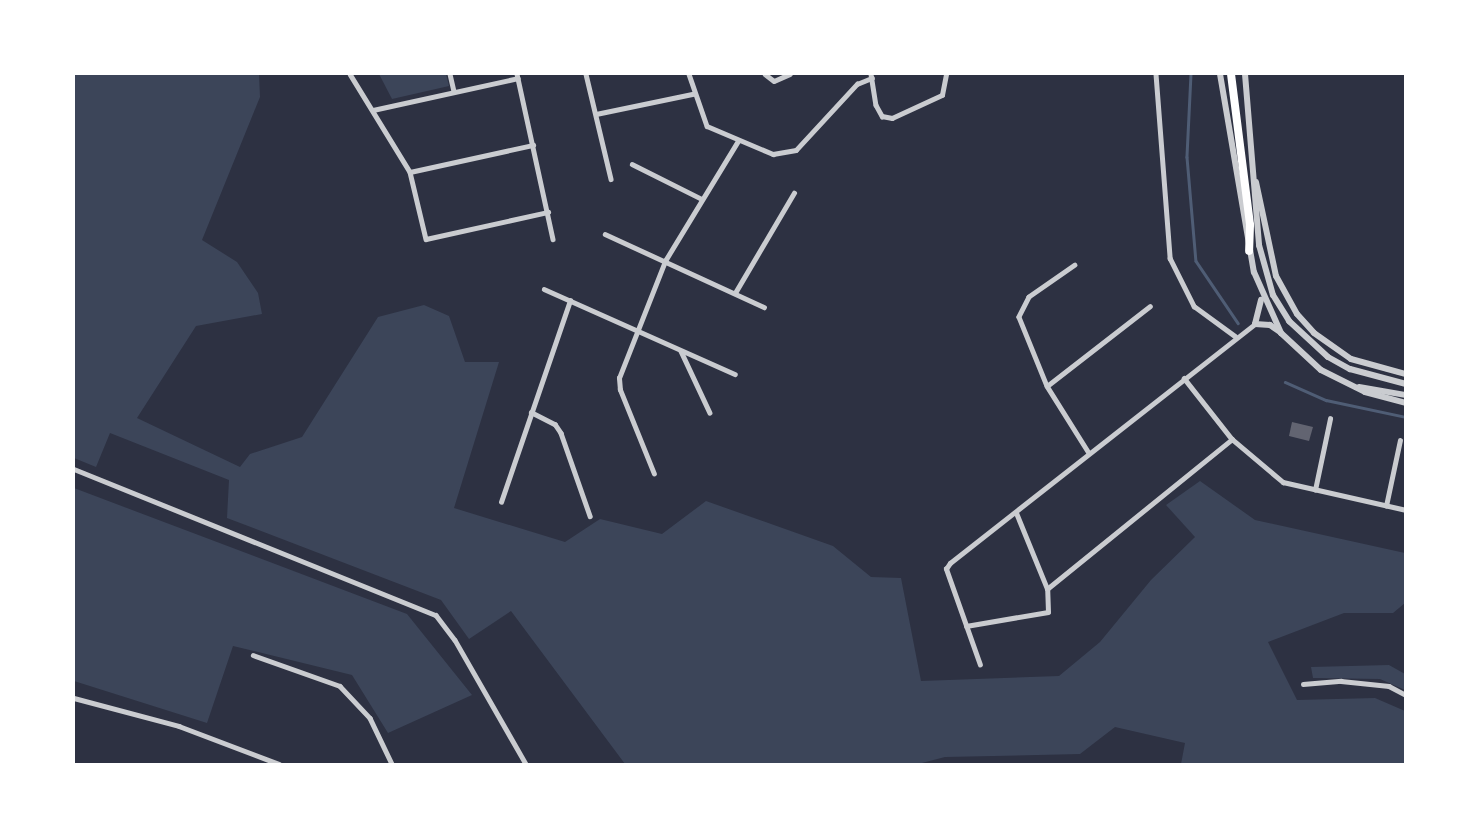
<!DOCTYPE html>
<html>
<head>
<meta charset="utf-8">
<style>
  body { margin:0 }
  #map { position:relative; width:1479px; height:838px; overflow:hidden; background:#2d3142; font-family:"Open Sans",sans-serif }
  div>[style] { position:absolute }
  .green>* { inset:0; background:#3c4559 }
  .stream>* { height:2.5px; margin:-1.25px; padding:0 1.25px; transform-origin:1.25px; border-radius:1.25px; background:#4f5d75 }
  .building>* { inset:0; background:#626471 }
  .minor>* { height:4.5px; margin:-2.25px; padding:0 2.25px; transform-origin:2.25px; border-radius:2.25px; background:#caccd0 }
  .tertiary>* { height:6px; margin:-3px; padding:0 3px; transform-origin:3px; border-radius:3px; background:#caccd0 }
  .trunk>* { height:8px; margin:-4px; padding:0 4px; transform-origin:4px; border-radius:4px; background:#fff }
  span { translate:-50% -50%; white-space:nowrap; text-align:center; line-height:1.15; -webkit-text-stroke:6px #fff; paint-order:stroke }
  .frame { position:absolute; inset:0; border:75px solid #fff; pointer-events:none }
</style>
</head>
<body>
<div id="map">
  <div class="green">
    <i style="clip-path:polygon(74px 74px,259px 74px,260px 97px,202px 240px,237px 262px,258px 293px,262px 314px,196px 326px,137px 418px,240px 467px,250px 454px,302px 437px,378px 317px,424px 305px,449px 316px,465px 362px,499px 362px,454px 508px,565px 542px,600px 519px,662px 534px,706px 501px,833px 546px,871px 577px,901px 578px,921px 681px,1059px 676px,1100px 642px,1151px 580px,1195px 537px,1166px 505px,1200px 481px,1255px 520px,1405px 553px,1405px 603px,1393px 613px,1344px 613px,1268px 642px,1297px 700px,1375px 698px,1405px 711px,1405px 764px,1181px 764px,1185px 743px,1115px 727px,1080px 754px,945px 757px,918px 764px,625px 764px,511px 611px,469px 639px,441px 600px,227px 518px,229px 480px,110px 433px,96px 467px,74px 458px)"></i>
    <i style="clip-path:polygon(379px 74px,446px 74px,449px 86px,392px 99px)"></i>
    <i style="clip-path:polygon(74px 488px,407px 614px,472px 695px,388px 733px,352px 675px,233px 646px,207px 723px,74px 681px)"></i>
    <i style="clip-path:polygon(1389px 665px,1405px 674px,1405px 690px,1380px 679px,1313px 678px,1311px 667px)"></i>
  </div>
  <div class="stream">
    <i style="left:1191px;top:74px;width:83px;rotate:92.8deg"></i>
    <i style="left:1187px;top:157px;width:104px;rotate:85.1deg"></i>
    <i style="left:1196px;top:261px;width:75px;rotate:55.9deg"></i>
    <i style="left:1285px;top:382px;width:45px;rotate:23.7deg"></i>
    <i style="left:1326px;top:400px;width:82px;rotate:12deg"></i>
  </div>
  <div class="building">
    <i style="clip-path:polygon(1292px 422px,1313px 427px,1309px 441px,1289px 436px)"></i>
  </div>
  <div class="minor">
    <i style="left:350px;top:74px;width:115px;rotate:58.5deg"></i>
    <i style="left:410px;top:172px;width:69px;rotate:76.6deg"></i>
    <i style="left:426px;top:239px;width:125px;rotate:-12.5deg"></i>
    <i style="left:450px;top:74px;width:18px;rotate:77deg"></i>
    <i style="left:517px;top:74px;width:169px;rotate:77.7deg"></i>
    <i style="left:586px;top:74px;width:108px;rotate:76.6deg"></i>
    <i style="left:689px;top:74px;width:55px;rotate:70.9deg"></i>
    <i style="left:707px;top:126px;width:72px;rotate:23deg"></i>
    <i style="left:773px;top:154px;width:23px;rotate:-10deg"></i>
    <i style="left:796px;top:150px;width:90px;rotate:-47.3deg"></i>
    <i style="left:857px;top:84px;width:16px;rotate:-22deg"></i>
    <i style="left:765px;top:74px;width:11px;rotate:38deg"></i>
    <i style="left:774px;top:81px;width:17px;rotate:-24deg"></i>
    <i style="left:871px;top:74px;width:31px;rotate:81deg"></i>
    <i style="left:876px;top:105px;width:13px;rotate:61deg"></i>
    <i style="left:882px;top:116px;width:10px;rotate:11deg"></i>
    <i style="left:892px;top:118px;width:55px;rotate:-24.7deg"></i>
    <i style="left:942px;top:95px;width:21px;rotate:-79deg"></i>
    <i style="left:1156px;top:74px;width:185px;rotate:85.6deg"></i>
    <i style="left:1170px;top:258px;width:54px;rotate:63.4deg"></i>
    <i style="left:1194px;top:306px;width:51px;rotate:36.2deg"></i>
    <i style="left:373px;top:110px;width:148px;rotate:-12.4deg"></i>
    <i style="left:596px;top:114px;width:99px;rotate:-11.7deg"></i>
    <i style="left:632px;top:164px;width:78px;rotate:26.6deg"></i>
    <i style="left:410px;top:172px;width:126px;rotate:-12.4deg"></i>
    <i style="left:605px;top:234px;width:175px;rotate:24.7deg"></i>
    <i style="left:1075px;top:265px;width:56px;rotate:145.2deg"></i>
    <i style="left:1029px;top:297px;width:22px;rotate:117deg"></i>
    <i style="left:1019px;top:317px;width:74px;rotate:67.9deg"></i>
    <i style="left:1047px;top:386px;width:79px;rotate:57.9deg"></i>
    <i style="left:544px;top:289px;width:209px;rotate:24deg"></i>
    <i style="left:735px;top:293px;width:116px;rotate:-59.5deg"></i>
    <i style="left:681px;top:351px;width:68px;rotate:64.9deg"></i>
    <i style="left:1184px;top:378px;width:78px;rotate:51.8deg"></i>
    <i style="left:1232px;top:439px;width:67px;rotate:40.1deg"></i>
    <i style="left:1283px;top:482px;width:126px;rotate:12.8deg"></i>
    <i style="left:1047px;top:386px;width:130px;rotate:-37.8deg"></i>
    <i style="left:531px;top:412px;width:27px;rotate:27deg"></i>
    <i style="left:555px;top:424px;width:11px;rotate:56deg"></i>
    <i style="left:561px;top:433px;width:88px;rotate:70.7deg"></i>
    <i style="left:74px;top:469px;width:390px;rotate:22deg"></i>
    <i style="left:436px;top:615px;width:31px;rotate:53deg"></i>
    <i style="left:455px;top:640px;width:143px;rotate:60.2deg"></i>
    <i style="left:654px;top:474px;width:91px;rotate:-112deg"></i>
    <i style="left:620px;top:390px;width:12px;rotate:-95deg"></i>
    <i style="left:619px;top:378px;width:126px;rotate:-68.5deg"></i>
    <i style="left:665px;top:261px;width:140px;rotate:-58.7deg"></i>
    <i style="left:1315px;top:490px;width:73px;rotate:-78.1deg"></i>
    <i style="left:501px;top:502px;width:213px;rotate:-71.1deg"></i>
    <i style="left:1386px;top:506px;width:67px;rotate:-78deg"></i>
    <i style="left:1047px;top:589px;width:238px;rotate:-39deg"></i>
    <i style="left:966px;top:626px;width:83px;rotate:-9.7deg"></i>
    <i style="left:1048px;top:612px;width:23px;rotate:-92deg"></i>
    <i style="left:1047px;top:589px;width:82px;rotate:-112.2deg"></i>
    <i style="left:253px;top:655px;width:92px;rotate:19.6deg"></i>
    <i style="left:340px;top:686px;width:44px;rotate:46.8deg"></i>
    <i style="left:370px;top:718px;width:51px;rotate:64.4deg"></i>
    <i style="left:980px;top:665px;width:102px;rotate:-109.5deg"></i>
    <i style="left:946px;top:569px;width:7px;rotate:-56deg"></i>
    <i style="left:950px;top:563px;width:387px;rotate:-38.1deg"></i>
    <i style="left:1303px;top:684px;width:38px;rotate:-5deg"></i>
    <i style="left:1341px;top:681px;width:48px;rotate:5.9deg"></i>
    <i style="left:1389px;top:686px;width:19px;rotate:28deg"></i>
    <i style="left:74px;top:698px;width:109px;rotate:14.9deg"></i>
    <i style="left:179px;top:726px;width:107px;rotate:20.8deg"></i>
  </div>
  <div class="tertiary">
    <i style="left:1220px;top:74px;width:201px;rotate:80.3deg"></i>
    <i style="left:1254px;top:272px;width:67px;rotate:66.1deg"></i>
    <i style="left:1281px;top:333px;width:54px;rotate:42.8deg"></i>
    <i style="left:1321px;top:370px;width:49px;rotate:26.6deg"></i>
    <i style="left:1365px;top:392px;width:42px;rotate:15deg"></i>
    <i style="left:1245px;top:74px;width:172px;rotate:85.3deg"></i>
    <i style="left:1259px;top:245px;width:52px;rotate:74.4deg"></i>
    <i style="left:1273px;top:295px;width:31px;rotate:58deg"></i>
    <i style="left:1289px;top:321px;width:53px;rotate:42.7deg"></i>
    <i style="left:1328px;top:357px;width:25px;rotate:29deg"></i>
    <i style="left:1350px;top:369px;width:58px;rotate:15deg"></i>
    <i style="left:1256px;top:182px;width:96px;rotate:78deg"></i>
    <i style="left:1276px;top:276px;width:43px;rotate:61.1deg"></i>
    <i style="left:1297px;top:314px;width:25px;rotate:48deg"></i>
    <i style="left:1314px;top:333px;width:45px;rotate:35.1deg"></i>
    <i style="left:1351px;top:359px;width:57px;rotate:15.3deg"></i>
    <i style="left:1255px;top:324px;width:25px;rotate:-76deg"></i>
    <i style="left:1255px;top:324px;width:15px;rotate:4deg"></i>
    <i style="left:1270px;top:325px;width:12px;rotate:35deg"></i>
    <i style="left:1359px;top:387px;width:48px;rotate:9.7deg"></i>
  </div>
  <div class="trunk">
    <i style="left:1231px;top:74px;width:152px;rotate:82.8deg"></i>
    <i style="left:1250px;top:225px;width:26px;rotate:92deg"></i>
  </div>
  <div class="frame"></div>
</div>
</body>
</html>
